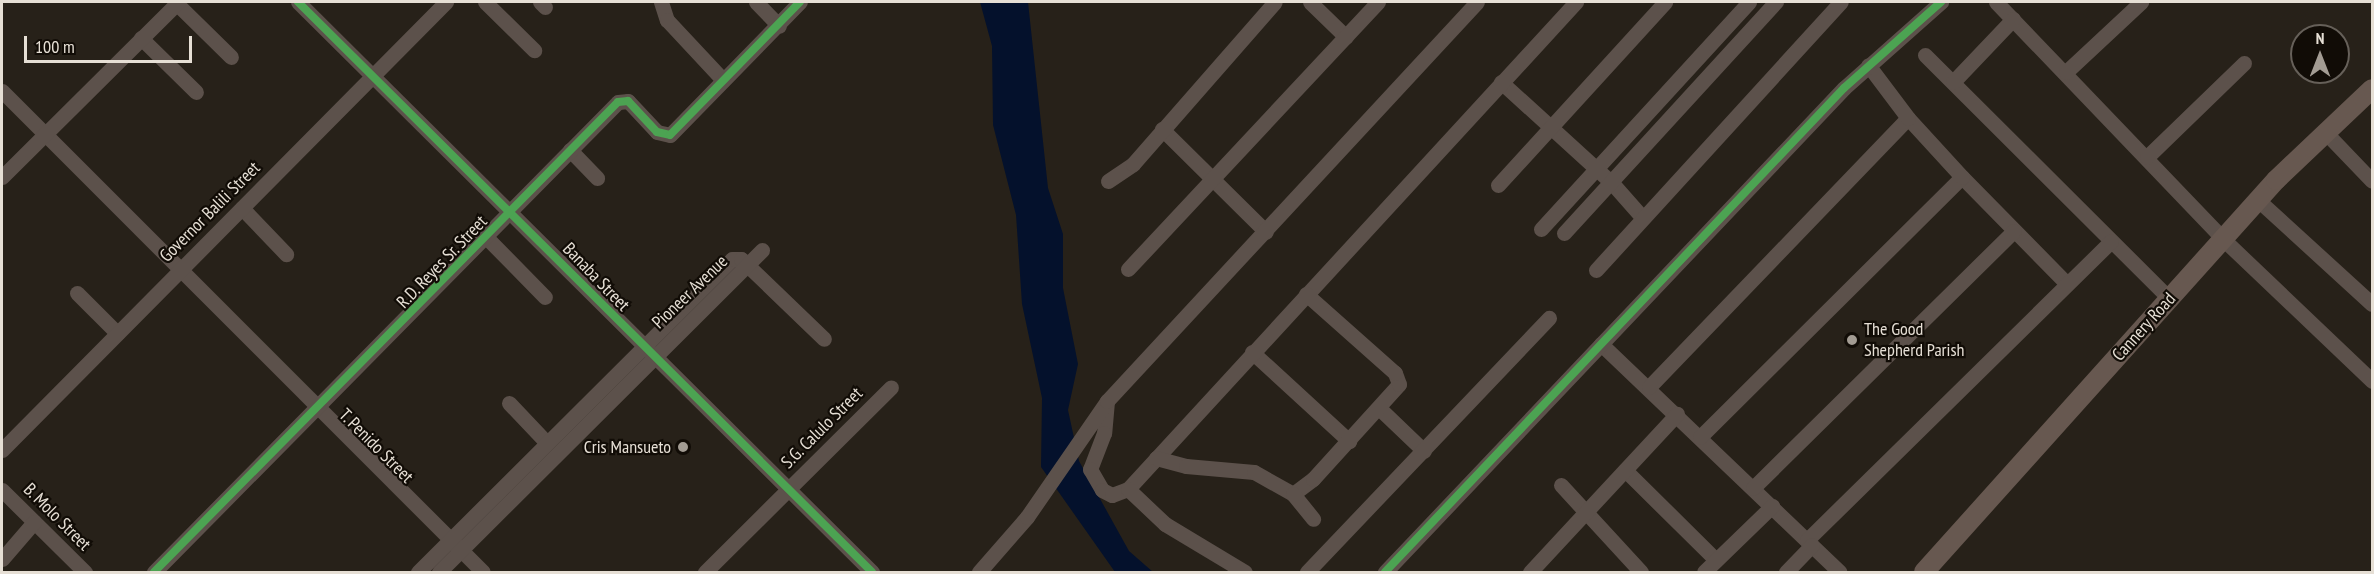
<!DOCTYPE html>
<html>
<head>
<meta charset="utf-8">
<style>
  body { margin:0 }
  #map { position:relative; width:2374px; height:574px; overflow:hidden; background:#272119; font-family:"PT Sans Narrow",sans-serif }
  div>[style] { position:absolute }
  .water>* { inset:0; background:#04112c }
  .minor>* { height:15px; margin:-7.5px; padding:0 7.5px; transform-origin:7.5px; border-radius:7.5px; background:#5c514b }
  .major>* { height:20px; margin:-10px; padding:0 10px; transform-origin:10px; border-radius:10px; background:#675850 }
  .cycleway>* { height:8px; margin:-4px; padding:0 4px; transform-origin:4px; border-radius:4px; background:#4ca352 }
  .dots>* { width:16px; height:16px; translate:-50% -50%; box-sizing:border-box; border:3px solid #110c06; border-radius:50% }
  span { translate:-50% -50%; white-space:nowrap; text-align:center; line-height:1.15; -webkit-text-stroke:4.5px #110c06; paint-order:stroke }
  .street-label { font-size:18px; color:#e6dfd5 }
  .poi-label { font-size:18px; color:#e6dfd5 }
  .left { translate:0 -50%; text-align:left }
  .right { translate:-100% -50%; text-align:right }
  .frame { position:absolute; inset:0; border:3px solid #e6dfd5; pointer-events:none }
  .north { position:absolute; left:2290px; top:24px; width:60px; height:60px; box-sizing:border-box; background:#110c06; border:2px solid #666059; border-radius:50%; rotate:0deg; font-size:16px; font-weight:700; line-height:24px; text-align:center; color:#e6dfd5 }
  .north::after { content:''; display:block; margin:auto; width:21px; height:27px; background:#a39c93; clip-path:polygon(50% 0,100% 100%,50% 72%,0 100%) }
  .scale { position:absolute; left:24px; top:36px; width:168px; height:27px; box-sizing:border-box; border:3px solid #e6dfd5; border-top:0; padding-left:8px; font-size:18px; line-height:21px; white-space:nowrap; color:#e6dfd5; -webkit-text-stroke:4px #110c06; paint-order:stroke }
</style>
</head>
<body>
<div id="map">
  <div class="water">
    <i style="clip-path:polygon(980px 2px,1028px 2px,1048px 188px,1063px 234px,1063px 288px,1078px 364px,1068px 410px,1079px 461px,1129px 551px,1153px 572px,1115px 572px,1041px 467px,1042px 398px,1022px 304px,1016px 215px,993px 125px,992px 46px)"></i>
  </div>
  <div class="minor">
    <i style="left:298px;top:2px;width:809px;rotate:44.8deg"></i>
    <i style="left:485px;top:2px;width:69px;rotate:44.4deg"></i>
    <i style="left:540px;top:2px;width:7px;rotate:45deg"></i>
    <i style="left:661px;top:2px;width:19px;rotate:72deg"></i>
    <i style="left:667px;top:20px;width:82px;rotate:47deg"></i>
    <i style="left:756px;top:2px;width:33px;rotate:46deg"></i>
    <i style="left:1310px;top:2px;width:50px;rotate:44.2deg"></i>
    <i style="left:1996px;top:2px;width:328px;rotate:46.2deg"></i>
    <i style="left:2223px;top:239px;width:206px;rotate:43.6deg"></i>
    <i style="left:176px;top:3px;width:77px;rotate:44.5deg"></i>
    <i style="left:141px;top:38px;width:77px;rotate:44.5deg"></i>
    <i style="left:1925px;top:55px;width:346px;rotate:44.9deg"></i>
    <i style="left:2066px;top:72px;width:103px;rotate:-43deg"></i>
    <i style="left:1501px;top:82px;width:150px;rotate:42.3deg"></i>
    <i style="left:1612px;top:183px;width:45px;rotate:48.6deg"></i>
    <i style="left:1953px;top:82px;width:87px;rotate:-46.4deg"></i>
    <i style="left:2px;top:91px;width:680px;rotate:45deg"></i>
    <i style="left:1162px;top:129px;width:146px;rotate:44.7deg"></i>
    <i style="left:2326px;top:133px;width:66px;rotate:46.2deg"></i>
    <i style="left:570px;top:150px;width:39px;rotate:46deg"></i>
    <i style="left:2147px;top:157px;width:135px;rotate:-44.1deg"></i>
    <i style="left:2px;top:177px;width:248px;rotate:-44.8deg"></i>
    <i style="left:1962px;top:177px;width:150px;rotate:45.5deg"></i>
    <i style="left:1108px;top:181px;width:30px;rotate:-34deg"></i>
    <i style="left:1133px;top:164px;width:215px;rotate:-48.8deg"></i>
    <i style="left:1498px;top:185px;width:248px;rotate:-47.6deg"></i>
    <i style="left:2258px;top:200px;width:154px;rotate:42.4deg"></i>
    <i style="left:242px;top:208px;width:64px;rotate:46.3deg"></i>
    <i style="left:1541px;top:229px;width:308px;rotate:-47.5deg"></i>
    <i style="left:1564px;top:233px;width:314px;rotate:-47.5deg"></i>
    <i style="left:486px;top:237px;width:84px;rotate:45.5deg"></i>
    <i style="left:1128px;top:269px;width:366px;rotate:-46.9deg"></i>
    <i style="left:1596px;top:270px;width:363px;rotate:-47.6deg"></i>
    <i style="left:77px;top:293px;width:57px;rotate:45deg"></i>
    <i style="left:1601px;top:344px;width:330px;rotate:43.7deg"></i>
    <i style="left:1252px;top:352px;width:132px;rotate:42.5deg"></i>
    <i style="left:1649px;top:387px;width:373px;rotate:-46.1deg"></i>
    <i style="left:1107px;top:401px;width:32px;rotate:95deg"></i>
    <i style="left:1104px;top:433px;width:39px;rotate:111deg"></i>
    <i style="left:1090px;top:469px;width:24px;rotate:60deg"></i>
    <i style="left:1102px;top:490px;width:11px;rotate:27deg"></i>
    <i style="left:1112px;top:495px;width:17px;rotate:-21deg"></i>
    <i style="left:1128px;top:489px;width:662px;rotate:-47.39deg"></i>
    <i style="left:509px;top:403px;width:55px;rotate:46.5deg"></i>
    <i style="left:1379px;top:408px;width:62px;rotate:43.7deg"></i>
    <i style="left:1700px;top:437px;width:369px;rotate:-44.8deg"></i>
    <i style="left:1962px;top:177px;width:80px;rotate:-132.5deg"></i>
    <i style="left:1908px;top:118px;width:66px;rotate:-127deg"></i>
    <i style="left:2px;top:450px;width:631px;rotate:-45.26deg"></i>
    <i style="left:1156px;top:458px;width:31px;rotate:15deg"></i>
    <i style="left:1186px;top:466px;width:68px;rotate:5deg"></i>
    <i style="left:1254px;top:472px;width:45px;rotate:29.4deg"></i>
    <i style="left:1293px;top:494px;width:25px;rotate:-37deg"></i>
    <i style="left:1313px;top:479px;width:128px;rotate:-47.8deg"></i>
    <i style="left:1399px;top:384px;width:12px;rotate:-110deg"></i>
    <i style="left:1395px;top:373px;width:119px;rotate:-138.4deg"></i>
    <i style="left:1625px;top:470px;width:128px;rotate:44.7deg"></i>
    <i style="left:1561px;top:485px;width:118px;rotate:47.4deg"></i>
    <i style="left:1753px;top:488px;width:366px;rotate:-44.6deg"></i>
    <i style="left:1128px;top:489px;width:51px;rotate:43.4deg"></i>
    <i style="left:1165px;top:524px;width:93px;rotate:31deg"></i>
    <i style="left:2px;top:490px;width:117px;rotate:44.7deg"></i>
    <i style="left:1293px;top:494px;width:32px;rotate:51deg"></i>
    <i style="left:1807px;top:540px;width:426px;rotate:-44.5deg"></i>
    <i style="left:2px;top:559px;width:49px;rotate:-49.1deg"></i>
    <i style="left:154px;top:572px;width:660px;rotate:-45.37deg"></i>
    <i style="left:618px;top:102px;width:10px;rotate:-6deg"></i>
    <i style="left:628px;top:101px;width:42px;rotate:46.9deg"></i>
    <i style="left:657px;top:132px;width:13px;rotate:13deg"></i>
    <i style="left:670px;top:135px;width:186px;rotate:-45.7deg"></i>
    <i style="left:418px;top:572px;width:443px;rotate:-44.9deg"></i>
    <i style="left:732px;top:259px;width:9px"></i>
    <i style="left:741px;top:259px;width:115px;rotate:43.9deg"></i>
    <i style="left:439px;top:572px;width:456px;rotate:-44.9deg"></i>
    <i style="left:705px;top:572px;width:262px;rotate:-44.8deg"></i>
    <i style="left:979px;top:572px;width:73px;rotate:-48.9deg"></i>
    <i style="left:1027px;top:517px;width:141px;rotate:-55.4deg"></i>
    <i style="left:1107px;top:401px;width:544px;rotate:-47.16deg"></i>
    <i style="left:1307px;top:572px;width:351px;rotate:-46.4deg"></i>
    <i style="left:1385px;top:572px;width:667px;rotate:-46.52deg"></i>
    <i style="left:1844px;top:88px;width:130px;rotate:-41.6deg"></i>
    <i style="left:1530px;top:572px;width:216px;rotate:-47.1deg"></i>
    <i style="left:1704px;top:572px;width:95px;rotate:-44.1deg"></i>
    <i style="left:1786px;top:572px;width:37px;rotate:-46deg"></i>
  </div>
  <div class="major">
    <i style="left:1924px;top:572px;width:527px;rotate:-48.08deg"></i>
    <i style="left:2276px;top:180px;width:132px;rotate:-43.5deg"></i>
  </div>
  <div class="cycleway">
    <i style="left:298px;top:2px;width:809px;rotate:44.8deg"></i>
    <i style="left:154px;top:572px;width:660px;rotate:-45.37deg"></i>
    <i style="left:618px;top:102px;width:10px;rotate:-6deg"></i>
    <i style="left:628px;top:101px;width:42px;rotate:46.9deg"></i>
    <i style="left:657px;top:132px;width:13px;rotate:13deg"></i>
    <i style="left:670px;top:135px;width:186px;rotate:-45.7deg"></i>
    <i style="left:1385px;top:572px;width:667px;rotate:-46.52deg"></i>
    <i style="left:1844px;top:88px;width:130px;rotate:-41.6deg"></i>
  </div>
  <div class="dots">
    <i style="left:1852px;top:340px;background:#a39c93"></i>
    <i style="left:683px;top:447px;background:#a39c93"></i>
  </div>
  <div class="street-label">
    <span style="left:210px;top:212px;rotate:-45deg">Governor Balili Street</span>
    <span style="left:442px;top:262px;rotate:-46deg">R.D. Reyes Sr. Street</span>
    <span style="left:596px;top:277px;rotate:46deg">Banaba Street</span>
    <span style="left:690px;top:292px;rotate:-44deg">Pioneer Avenue</span>
    <span style="left:2144px;top:327px;rotate:-48deg">Cannery Road</span>
    <span style="left:822px;top:428px;rotate:-45deg">S.G. Calulo Street</span>
    <span style="left:376px;top:446px;rotate:45deg">T. Penido Street</span>
    <span style="left:57px;top:517px;rotate:45deg">B. Molo Street</span>
  </div>
  <div class="poi-label">
    <span class="left" style="left:1864px;top:340px">The Good<br>Shepherd Parish</span>
    <span class="right" style="left:671px;top:447px">Cris Mansueto</span>
  </div>
  <div class="frame"></div>
  <div class="north">N</div>
  <div class="scale">100 m</div>
</div>
</body>
</html>
